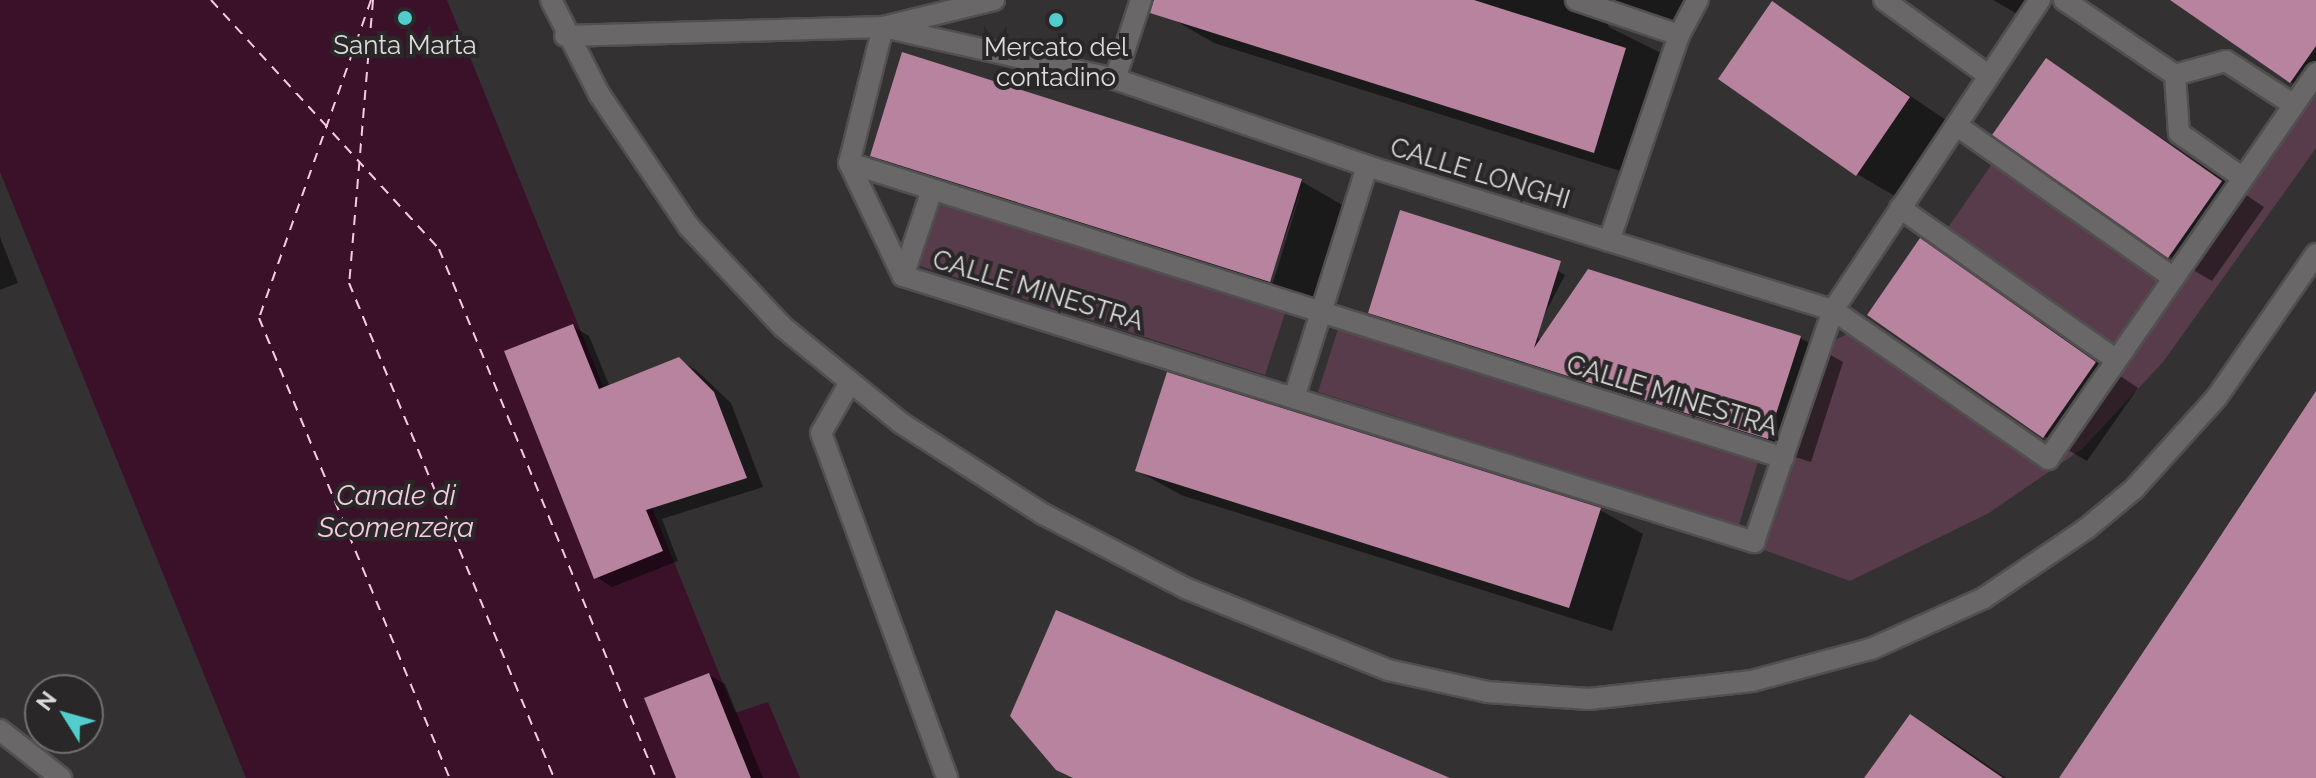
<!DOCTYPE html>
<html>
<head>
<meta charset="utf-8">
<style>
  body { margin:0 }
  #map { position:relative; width:2316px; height:778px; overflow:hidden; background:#343133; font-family:Raleway,sans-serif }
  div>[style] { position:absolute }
  .green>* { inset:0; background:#583c4b }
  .water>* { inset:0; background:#3b112a }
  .shadow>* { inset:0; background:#0007 }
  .ferry>* { height:2px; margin-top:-1px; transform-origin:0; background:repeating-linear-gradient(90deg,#f8c9e1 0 10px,transparent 0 18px) }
  .building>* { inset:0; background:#b7839f }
  .roads { filter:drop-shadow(2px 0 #524f50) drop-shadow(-2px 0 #524f50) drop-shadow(0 2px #524f50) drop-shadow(0 -2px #524f50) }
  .minor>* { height:20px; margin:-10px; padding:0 10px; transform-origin:10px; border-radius:10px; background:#6a6769 }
  .dots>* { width:22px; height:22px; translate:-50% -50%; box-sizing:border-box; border:4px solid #2a2729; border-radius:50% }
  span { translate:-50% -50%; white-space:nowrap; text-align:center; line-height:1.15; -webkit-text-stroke:8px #2a2729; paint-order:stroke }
  .poi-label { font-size:26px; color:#dcdadb }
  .street-label { font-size:26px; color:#dcdadb }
  .water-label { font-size:28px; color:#f8c9e1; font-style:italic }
  .north { position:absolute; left:24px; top:674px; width:80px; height:80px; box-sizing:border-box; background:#2a2729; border:2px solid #716f70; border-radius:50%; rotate:307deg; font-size:22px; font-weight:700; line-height:32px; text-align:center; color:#dcdadb }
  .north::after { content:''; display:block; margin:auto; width:28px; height:36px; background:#52cdce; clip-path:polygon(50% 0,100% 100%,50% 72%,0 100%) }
</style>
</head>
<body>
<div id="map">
  <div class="green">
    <i style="clip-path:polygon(2316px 80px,2316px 148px,2163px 362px,2082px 449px,1989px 513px,1850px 581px,1761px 549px,1825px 345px,1855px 330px,2046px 465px)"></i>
    <i style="clip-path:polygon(1996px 158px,2164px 276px,2115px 347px,1947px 229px)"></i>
    <i style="clip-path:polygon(935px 197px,1287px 307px,1265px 375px,914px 264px)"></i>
    <i style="clip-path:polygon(1339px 326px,1759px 458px,1739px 525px,1318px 392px)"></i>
  </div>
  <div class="water">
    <i style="clip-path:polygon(0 0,447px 0,735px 713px,768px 702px,800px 778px,246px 778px,0 172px)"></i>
  </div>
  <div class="shadow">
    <i style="clip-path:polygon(1177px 0,1710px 0,1705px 9px,1691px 3px,1682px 31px,1606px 20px,1609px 27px,1673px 59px,1620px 171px,1214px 43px,1171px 18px)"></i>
    <i style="clip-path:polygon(1993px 0,2039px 0,2026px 19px)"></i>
    <i style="clip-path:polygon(2174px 0,2316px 0,2316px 96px,2291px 82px)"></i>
    <i style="clip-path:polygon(1772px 3px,1952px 124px,1900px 199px,1857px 174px)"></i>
    <i style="clip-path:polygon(904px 55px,1301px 181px,1344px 206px,1314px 305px,1270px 292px,1302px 188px,1266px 290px,915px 180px,872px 155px)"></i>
    <i style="clip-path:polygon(2047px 61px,2264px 207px,2212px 281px,2169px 256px)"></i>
    <i style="clip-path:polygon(0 237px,18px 283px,0 290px)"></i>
    <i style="clip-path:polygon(1921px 241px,2138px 388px,2087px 461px,2044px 436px)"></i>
    <i style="clip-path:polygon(1523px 251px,1565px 275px,1534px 335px,1541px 340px,1800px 338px,1843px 362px,1811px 462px,1413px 337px,1370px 312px)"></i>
    <i style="clip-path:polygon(572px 326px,589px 336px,610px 387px,678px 360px,696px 370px,731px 403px,763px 487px,662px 519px,678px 561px,612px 587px,596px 577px)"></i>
    <i style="clip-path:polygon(1138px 471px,1600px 510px,1643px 534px,1612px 631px,1181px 495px)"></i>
    <i style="clip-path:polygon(709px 675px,725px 684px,763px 778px,678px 778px)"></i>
    <i style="clip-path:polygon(1910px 716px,1949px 739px,2006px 778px,1869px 778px)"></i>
  </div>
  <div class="ferry">
    <i style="left:211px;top:0;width:338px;rotate:47.5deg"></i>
    <i style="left:439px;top:249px;width:572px;rotate:67.7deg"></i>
    <i style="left:371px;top:0;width:337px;rotate:109.4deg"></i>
    <i style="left:259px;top:318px;width:498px;rotate:67.5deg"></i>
    <i style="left:373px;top:0;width:284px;rotate:94.8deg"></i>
    <i style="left:349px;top:283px;width:536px;rotate:67.5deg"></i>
  </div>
  <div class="building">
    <i style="clip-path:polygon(1154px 0,1474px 0,1626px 48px,1594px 153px,1150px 13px)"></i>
    <i style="clip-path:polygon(2170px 0,2316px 0,2316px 46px,2290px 83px)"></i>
    <i style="clip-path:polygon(1772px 1px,1910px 97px,1856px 176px,1718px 79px)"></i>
    <i style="clip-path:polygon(902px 52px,1302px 179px,1270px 282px,870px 156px)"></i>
    <i style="clip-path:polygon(2046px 58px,2222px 181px,2168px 258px,1992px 135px)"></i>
    <i style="clip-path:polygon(1400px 210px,1561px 261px,1534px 348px,1588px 269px,1801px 336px,1768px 439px,1368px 313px)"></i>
    <i style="clip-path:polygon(1920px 238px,2096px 362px,2043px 438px,1867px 315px)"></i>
    <i style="clip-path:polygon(573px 324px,599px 389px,679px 357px,714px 392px,747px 478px,646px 510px,663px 551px,594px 579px,504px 351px)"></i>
    <i style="clip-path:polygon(1167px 372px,1601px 508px,1569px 608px,1135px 471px)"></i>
    <i style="clip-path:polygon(2316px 391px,2316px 778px,2059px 778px,2198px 570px)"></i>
    <i style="clip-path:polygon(1056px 610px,1450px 778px,1073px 778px,1056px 770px,1010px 716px)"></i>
    <i style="clip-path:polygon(709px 673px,751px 778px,676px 778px,644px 698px)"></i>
    <i style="clip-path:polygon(1910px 714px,2003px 778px,1864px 778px)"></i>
  </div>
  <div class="roads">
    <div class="minor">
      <i style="left:551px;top:0;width:106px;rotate:62.9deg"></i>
      <i style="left:599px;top:94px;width:161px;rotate:55.9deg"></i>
      <i style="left:689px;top:227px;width:137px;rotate:46.8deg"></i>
      <i style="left:783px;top:327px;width:152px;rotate:39.1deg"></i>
      <i style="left:901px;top:423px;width:169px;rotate:32.7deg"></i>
      <i style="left:1043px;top:514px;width:160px;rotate:27.5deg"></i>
      <i style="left:1185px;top:588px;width:219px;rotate:22deg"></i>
      <i style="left:1388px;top:670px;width:101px;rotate:12.5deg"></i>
      <i style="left:1487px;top:692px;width:102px;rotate:3.9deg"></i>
      <i style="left:1589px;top:699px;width:164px;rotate:-6.3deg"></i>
      <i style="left:1752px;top:681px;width:123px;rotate:-15.1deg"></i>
      <i style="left:1871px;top:649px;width:124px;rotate:-24.3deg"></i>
      <i style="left:1984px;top:598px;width:123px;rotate:-34.1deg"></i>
      <i style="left:2086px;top:529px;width:62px;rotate:-39.8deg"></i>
      <i style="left:2134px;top:489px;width:124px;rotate:-47.9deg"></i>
      <i style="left:2217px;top:397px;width:174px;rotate:-55.3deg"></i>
      <i style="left:994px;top:0;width:114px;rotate:166.3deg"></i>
      <i style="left:883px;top:27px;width:238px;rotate:12.6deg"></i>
      <i style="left:1115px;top:79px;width:83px;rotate:-71.8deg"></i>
      <i style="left:1576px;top:0;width:109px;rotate:18.8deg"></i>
      <i style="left:1884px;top:0;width:128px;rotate:35.8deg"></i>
      <i style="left:2064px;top:0;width:134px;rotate:34deg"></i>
      <i style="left:2175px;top:75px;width:53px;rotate:-15.4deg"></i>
      <i style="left:2226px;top:61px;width:81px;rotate:32.9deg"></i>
      <i style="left:565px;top:36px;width:318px;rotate:-1.6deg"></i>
      <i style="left:883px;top:27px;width:140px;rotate:104deg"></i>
      <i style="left:849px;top:163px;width:980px;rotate:17.51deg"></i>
      <i style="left:2175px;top:75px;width:58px;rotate:86.1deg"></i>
      <i style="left:2179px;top:133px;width:78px;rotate:35.1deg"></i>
      <i style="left:1115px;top:79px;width:267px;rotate:19deg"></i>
      <i style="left:1367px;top:166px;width:488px;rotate:17.2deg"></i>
      <i style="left:1833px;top:310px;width:262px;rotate:34.7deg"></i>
      <i style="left:2048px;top:459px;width:470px;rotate:-55.2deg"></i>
      <i style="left:1956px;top:125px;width:266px;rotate:35.1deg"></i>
      <i style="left:849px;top:163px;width:125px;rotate:64.5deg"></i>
      <i style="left:903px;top:276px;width:892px;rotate:17.36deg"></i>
      <i style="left:1754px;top:542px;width:245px;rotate:-71.2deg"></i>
      <i style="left:1833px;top:310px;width:373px;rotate:-56.3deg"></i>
      <i style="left:1900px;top:208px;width:264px;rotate:35.1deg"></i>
      <i style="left:1609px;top:241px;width:218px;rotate:-71.2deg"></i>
      <i style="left:1679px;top:35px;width:40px;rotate:-62deg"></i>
      <i style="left:903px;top:276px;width:91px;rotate:-71.4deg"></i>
      <i style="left:849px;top:384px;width:56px;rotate:119.7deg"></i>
      <i style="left:821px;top:433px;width:367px;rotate:69.9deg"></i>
      <i style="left:1294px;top:398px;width:243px;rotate:-72.5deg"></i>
      <i style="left:0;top:730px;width:78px;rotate:38.2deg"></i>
    </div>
  </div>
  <div class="dots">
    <i style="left:405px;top:18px;background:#52cdce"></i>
    <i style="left:1056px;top:20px;background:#52cdce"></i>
  </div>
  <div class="poi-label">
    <span style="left:405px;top:46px">Santa Marta</span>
    <span style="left:1056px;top:63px">Mercato del<br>contadino</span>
  </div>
  <div class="street-label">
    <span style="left:1480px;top:174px;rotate:17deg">CALLE LONGHI</span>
    <span style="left:1038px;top:291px;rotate:17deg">CALLE MINESTRA</span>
    <span style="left:1672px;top:396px;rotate:17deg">CALLE MINESTRA</span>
  </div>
  <div class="water-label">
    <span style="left:396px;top:512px">Canale di<br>Scomenzera</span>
  </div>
  <div class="north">N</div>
</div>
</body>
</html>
